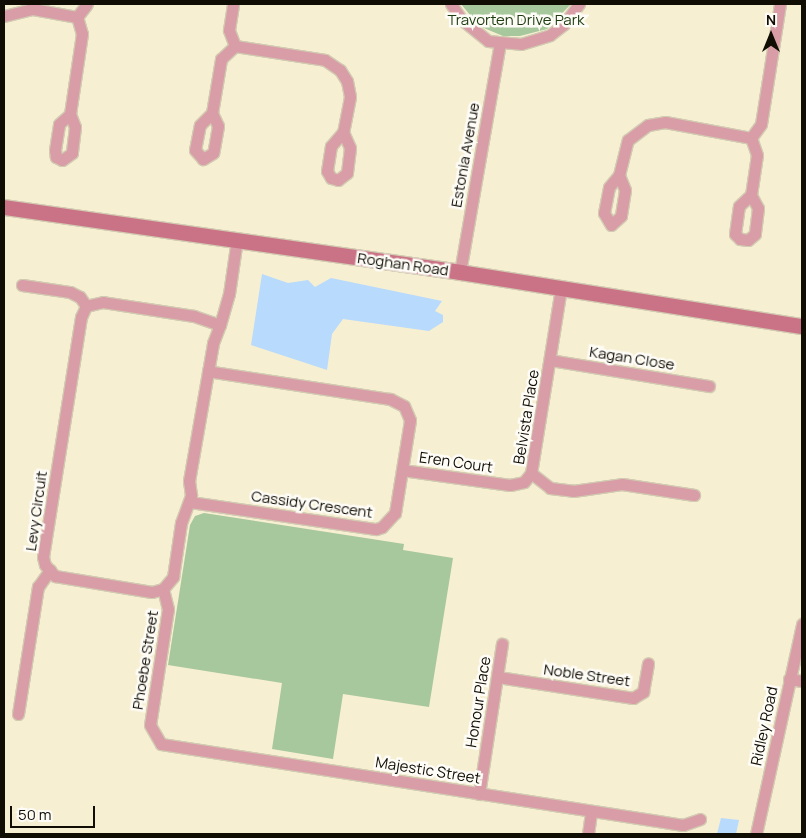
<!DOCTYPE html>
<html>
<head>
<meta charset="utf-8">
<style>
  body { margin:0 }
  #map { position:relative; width:806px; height:838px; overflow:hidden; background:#f7efd2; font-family:Manrope,sans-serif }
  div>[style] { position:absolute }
  .green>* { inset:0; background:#a7c79c }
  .water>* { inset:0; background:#b7dafd }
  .roads { filter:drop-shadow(1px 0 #d2cbb1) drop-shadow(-1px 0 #d2cbb1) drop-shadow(0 1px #d2cbb1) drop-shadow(0 -1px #d2cbb1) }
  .street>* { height:11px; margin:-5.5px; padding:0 5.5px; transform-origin:5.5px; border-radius:5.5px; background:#d99da8 }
  .secondary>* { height:15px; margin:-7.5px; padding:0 7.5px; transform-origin:7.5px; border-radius:7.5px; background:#ca7386 }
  span { translate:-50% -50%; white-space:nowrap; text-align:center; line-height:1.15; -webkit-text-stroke:5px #fefcf6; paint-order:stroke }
  .park-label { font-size:15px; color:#1d3d11 }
  .street-label { font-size:15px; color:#0f0d04 }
  .frame { position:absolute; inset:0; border:5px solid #0f0d04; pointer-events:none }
  .north { position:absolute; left:746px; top:10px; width:50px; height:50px; -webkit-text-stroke:4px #fefcf6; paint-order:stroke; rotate:0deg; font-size:14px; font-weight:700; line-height:20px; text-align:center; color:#0f0d04 }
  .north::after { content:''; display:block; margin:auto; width:18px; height:22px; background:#0f0d04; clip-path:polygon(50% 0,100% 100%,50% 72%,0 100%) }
  .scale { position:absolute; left:10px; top:806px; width:85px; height:22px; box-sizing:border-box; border:2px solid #0f0d04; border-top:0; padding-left:6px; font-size:15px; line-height:18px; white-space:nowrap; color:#0f0d04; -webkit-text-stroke:4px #fefcf6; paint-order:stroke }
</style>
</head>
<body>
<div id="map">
  <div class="green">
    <i style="clip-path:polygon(461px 4px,571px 4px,547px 29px,520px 36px,503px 36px,479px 26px)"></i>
    <i style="clip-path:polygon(204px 513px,404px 544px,403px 550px,453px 558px,429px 707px,343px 694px,333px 759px,272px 749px,282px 683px,168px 665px,190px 525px,195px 516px)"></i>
  </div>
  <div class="water">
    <i style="clip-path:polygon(262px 274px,288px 283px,308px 280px,315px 287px,331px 278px,442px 301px,435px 311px,443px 315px,443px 322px,429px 331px,343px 319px,332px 334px,327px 370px,251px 345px)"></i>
    <i style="clip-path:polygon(721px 818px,739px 820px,736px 834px,717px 834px)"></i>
  </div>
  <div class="roads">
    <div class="street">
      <i style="left:451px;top:4px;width:18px;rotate:56deg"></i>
      <i style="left:461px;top:19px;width:35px;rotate:39deg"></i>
      <i style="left:488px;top:41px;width:33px;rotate:5deg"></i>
      <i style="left:521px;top:44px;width:30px;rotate:-17deg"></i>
      <i style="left:550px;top:35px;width:18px;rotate:-38deg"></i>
      <i style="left:564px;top:24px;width:25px;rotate:-53deg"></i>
      <i style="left:4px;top:16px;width:30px;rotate:-14deg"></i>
      <i style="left:33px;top:9px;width:45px;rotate:10.3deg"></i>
      <i style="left:235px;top:46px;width:91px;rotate:8.8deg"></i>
      <i style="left:325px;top:60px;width:18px;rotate:34deg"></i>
      <i style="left:340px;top:70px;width:13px;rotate:58deg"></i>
      <i style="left:347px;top:81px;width:16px;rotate:79deg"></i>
      <i style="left:350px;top:97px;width:36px;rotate:101deg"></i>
      <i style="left:212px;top:113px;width:55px;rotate:-80.5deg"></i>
      <i style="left:221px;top:59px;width:19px;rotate:-43deg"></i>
      <i style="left:235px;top:46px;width:17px;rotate:-111deg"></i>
      <i style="left:229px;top:30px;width:26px;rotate:-81deg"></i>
      <i style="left:212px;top:113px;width:14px;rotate:65deg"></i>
      <i style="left:218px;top:126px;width:27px;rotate:100deg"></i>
      <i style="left:213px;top:153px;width:12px;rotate:149deg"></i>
      <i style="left:203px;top:159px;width:12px;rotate:-132deg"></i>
      <i style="left:195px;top:150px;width:25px;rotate:-79deg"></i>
      <i style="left:200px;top:125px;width:17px;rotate:-45deg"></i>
      <i style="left:70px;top:114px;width:81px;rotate:-81.5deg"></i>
      <i style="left:82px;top:34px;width:18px;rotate:-106deg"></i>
      <i style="left:77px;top:17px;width:16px;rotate:-52deg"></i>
      <i style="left:70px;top:114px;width:14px;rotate:69deg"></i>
      <i style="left:75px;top:127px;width:26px;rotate:97deg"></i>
      <i style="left:72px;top:153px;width:12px;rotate:145deg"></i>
      <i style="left:62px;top:160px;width:7px;rotate:-153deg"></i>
      <i style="left:56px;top:157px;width:7px;rotate:-98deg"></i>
      <i style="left:55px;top:150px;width:26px;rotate:-81deg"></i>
      <i style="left:59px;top:124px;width:15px;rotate:-42deg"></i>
      <i style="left:343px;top:132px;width:17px;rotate:66deg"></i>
      <i style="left:350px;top:148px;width:25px;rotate:97deg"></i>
      <i style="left:347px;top:173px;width:11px;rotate:142deg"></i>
      <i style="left:338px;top:180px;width:7px;rotate:-164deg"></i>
      <i style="left:331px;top:178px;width:8px;rotate:-120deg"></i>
      <i style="left:327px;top:171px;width:25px;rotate:-81deg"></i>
      <i style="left:331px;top:146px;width:18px;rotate:-49deg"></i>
      <i style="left:619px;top:175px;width:36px;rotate:-76deg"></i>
      <i style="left:628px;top:140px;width:25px;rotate:-37deg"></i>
      <i style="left:648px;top:125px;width:17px;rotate:-10deg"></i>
      <i style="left:665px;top:122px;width:87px;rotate:10.5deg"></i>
      <i style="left:619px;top:175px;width:16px;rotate:68deg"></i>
      <i style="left:625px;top:190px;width:26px;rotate:99deg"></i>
      <i style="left:621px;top:216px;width:13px;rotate:138deg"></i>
      <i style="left:611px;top:225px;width:14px;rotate:-120deg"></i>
      <i style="left:604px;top:213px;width:26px;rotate:-79deg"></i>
      <i style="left:609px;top:187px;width:16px;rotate:-50deg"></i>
      <i style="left:751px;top:195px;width:40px;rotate:-81.5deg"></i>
      <i style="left:757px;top:155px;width:18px;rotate:-109deg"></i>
      <i style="left:751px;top:138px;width:17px;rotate:-54deg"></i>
      <i style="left:761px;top:124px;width:121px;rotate:-81deg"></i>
      <i style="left:751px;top:195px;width:15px;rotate:62deg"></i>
      <i style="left:758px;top:208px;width:26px;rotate:97deg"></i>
      <i style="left:755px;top:234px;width:9px;rotate:139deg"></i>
      <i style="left:748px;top:240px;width:8px;rotate:-173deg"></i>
      <i style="left:740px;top:239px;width:7px;rotate:-135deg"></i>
      <i style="left:735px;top:234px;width:28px;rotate:-82deg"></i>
      <i style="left:739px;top:206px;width:16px;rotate:-43deg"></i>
      <i style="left:460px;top:272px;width:232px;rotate:-80.1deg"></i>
      <i style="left:22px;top:285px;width:49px;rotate:8.3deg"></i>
      <i style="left:70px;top:292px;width:11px;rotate:27deg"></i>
      <i style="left:80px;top:297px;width:11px;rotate:56deg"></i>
      <i style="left:561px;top:288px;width:187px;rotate:99.2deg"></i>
      <i style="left:531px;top:473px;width:24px;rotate:38deg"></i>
      <i style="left:550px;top:488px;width:23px;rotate:7deg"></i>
      <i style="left:573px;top:491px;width:49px;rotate:-8.1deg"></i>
      <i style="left:622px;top:484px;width:73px;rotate:8.7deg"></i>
      <i style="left:220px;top:325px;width:28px;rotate:-161deg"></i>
      <i style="left:194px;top:316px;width:92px;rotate:-171.3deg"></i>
      <i style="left:103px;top:302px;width:17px;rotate:167deg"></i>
      <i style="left:86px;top:306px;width:12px;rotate:114deg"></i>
      <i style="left:81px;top:317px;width:243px;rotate:99deg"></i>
      <i style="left:43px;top:557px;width:8px;rotate:76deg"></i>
      <i style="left:45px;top:565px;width:15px;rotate:48deg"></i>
      <i style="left:55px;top:576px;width:98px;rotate:9.4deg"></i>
      <i style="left:152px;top:592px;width:11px;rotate:-15deg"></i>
      <i style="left:163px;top:589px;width:16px;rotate:-50deg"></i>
      <i style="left:173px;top:577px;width:55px;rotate:-81.6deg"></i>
      <i style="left:181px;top:523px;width:30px;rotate:-70deg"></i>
      <i style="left:191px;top:495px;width:14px;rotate:-98deg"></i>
      <i style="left:189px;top:481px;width:140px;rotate:-80.1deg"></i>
      <i style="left:213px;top:343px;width:19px;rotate:-69deg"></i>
      <i style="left:220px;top:325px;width:32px;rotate:-74deg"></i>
      <i style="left:229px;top:294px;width:56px;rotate:-81.7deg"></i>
      <i style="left:550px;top:360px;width:161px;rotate:9.3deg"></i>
      <i style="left:402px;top:470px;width:109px;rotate:7.9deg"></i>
      <i style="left:510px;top:485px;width:14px;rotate:-12deg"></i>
      <i style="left:524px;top:482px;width:11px;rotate:-52deg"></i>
      <i style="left:190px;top:502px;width:188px;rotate:8.3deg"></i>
      <i style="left:376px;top:529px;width:6px;rotate:-18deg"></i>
      <i style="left:382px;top:527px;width:19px;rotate:-47deg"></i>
      <i style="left:395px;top:513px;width:94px;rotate:-80.8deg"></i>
      <i style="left:410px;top:420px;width:15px;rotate:-113deg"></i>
      <i style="left:404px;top:406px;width:16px;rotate:-153deg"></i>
      <i style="left:390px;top:399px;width:184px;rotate:-171.3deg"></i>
      <i style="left:163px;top:589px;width:21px;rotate:76deg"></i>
      <i style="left:168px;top:609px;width:117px;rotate:98.8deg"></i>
      <i style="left:150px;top:725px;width:22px;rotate:60deg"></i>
      <i style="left:161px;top:744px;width:528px;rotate:8.82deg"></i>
      <i style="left:683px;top:825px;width:18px;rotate:-19deg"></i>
      <i style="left:498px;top:677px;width:137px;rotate:8.8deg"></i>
      <i style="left:633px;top:698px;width:12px;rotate:-31deg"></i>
      <i style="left:643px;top:692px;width:29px;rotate:-80deg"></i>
      <i style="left:789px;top:679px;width:13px;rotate:9deg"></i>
      <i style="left:18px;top:714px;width:129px;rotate:-81.1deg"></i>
      <i style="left:38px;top:587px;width:21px;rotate:-55deg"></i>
      <i style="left:479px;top:794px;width:152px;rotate:-81.3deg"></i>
      <i style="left:588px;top:834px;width:22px;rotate:-82deg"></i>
      <i style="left:756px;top:834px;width:215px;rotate:-77.6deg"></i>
    </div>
    <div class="secondary">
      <i style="left:4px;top:207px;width:461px;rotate:8.1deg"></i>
      <i style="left:460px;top:272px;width:346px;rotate:9deg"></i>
    </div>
  </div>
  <div class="park-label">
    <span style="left:516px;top:20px">Travorten Drive Park</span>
  </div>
  <div class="street-label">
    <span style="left:465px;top:155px;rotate:-80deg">Estonia Avenue</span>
    <span style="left:403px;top:264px;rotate:8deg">Roghan Road</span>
    <span style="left:632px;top:358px;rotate:9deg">Kagan Close</span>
    <span style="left:526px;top:417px;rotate:-81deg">Belvista Place</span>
    <span style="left:456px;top:462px;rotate:8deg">Eren Court</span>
    <span style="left:312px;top:504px;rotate:8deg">Cassidy Crescent</span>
    <span style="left:36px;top:511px;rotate:-82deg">Levy Circuit</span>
    <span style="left:145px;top:660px;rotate:-81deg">Phoebe Street</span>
    <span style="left:587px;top:675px;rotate:8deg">Noble Street</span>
    <span style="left:478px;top:702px;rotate:-81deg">Honour Place</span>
    <span style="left:764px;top:726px;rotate:-78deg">Ridley Road</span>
    <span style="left:428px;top:770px;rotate:9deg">Majestic Street</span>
  </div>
  <div class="frame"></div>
  <div class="north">N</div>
  <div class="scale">50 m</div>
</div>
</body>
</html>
